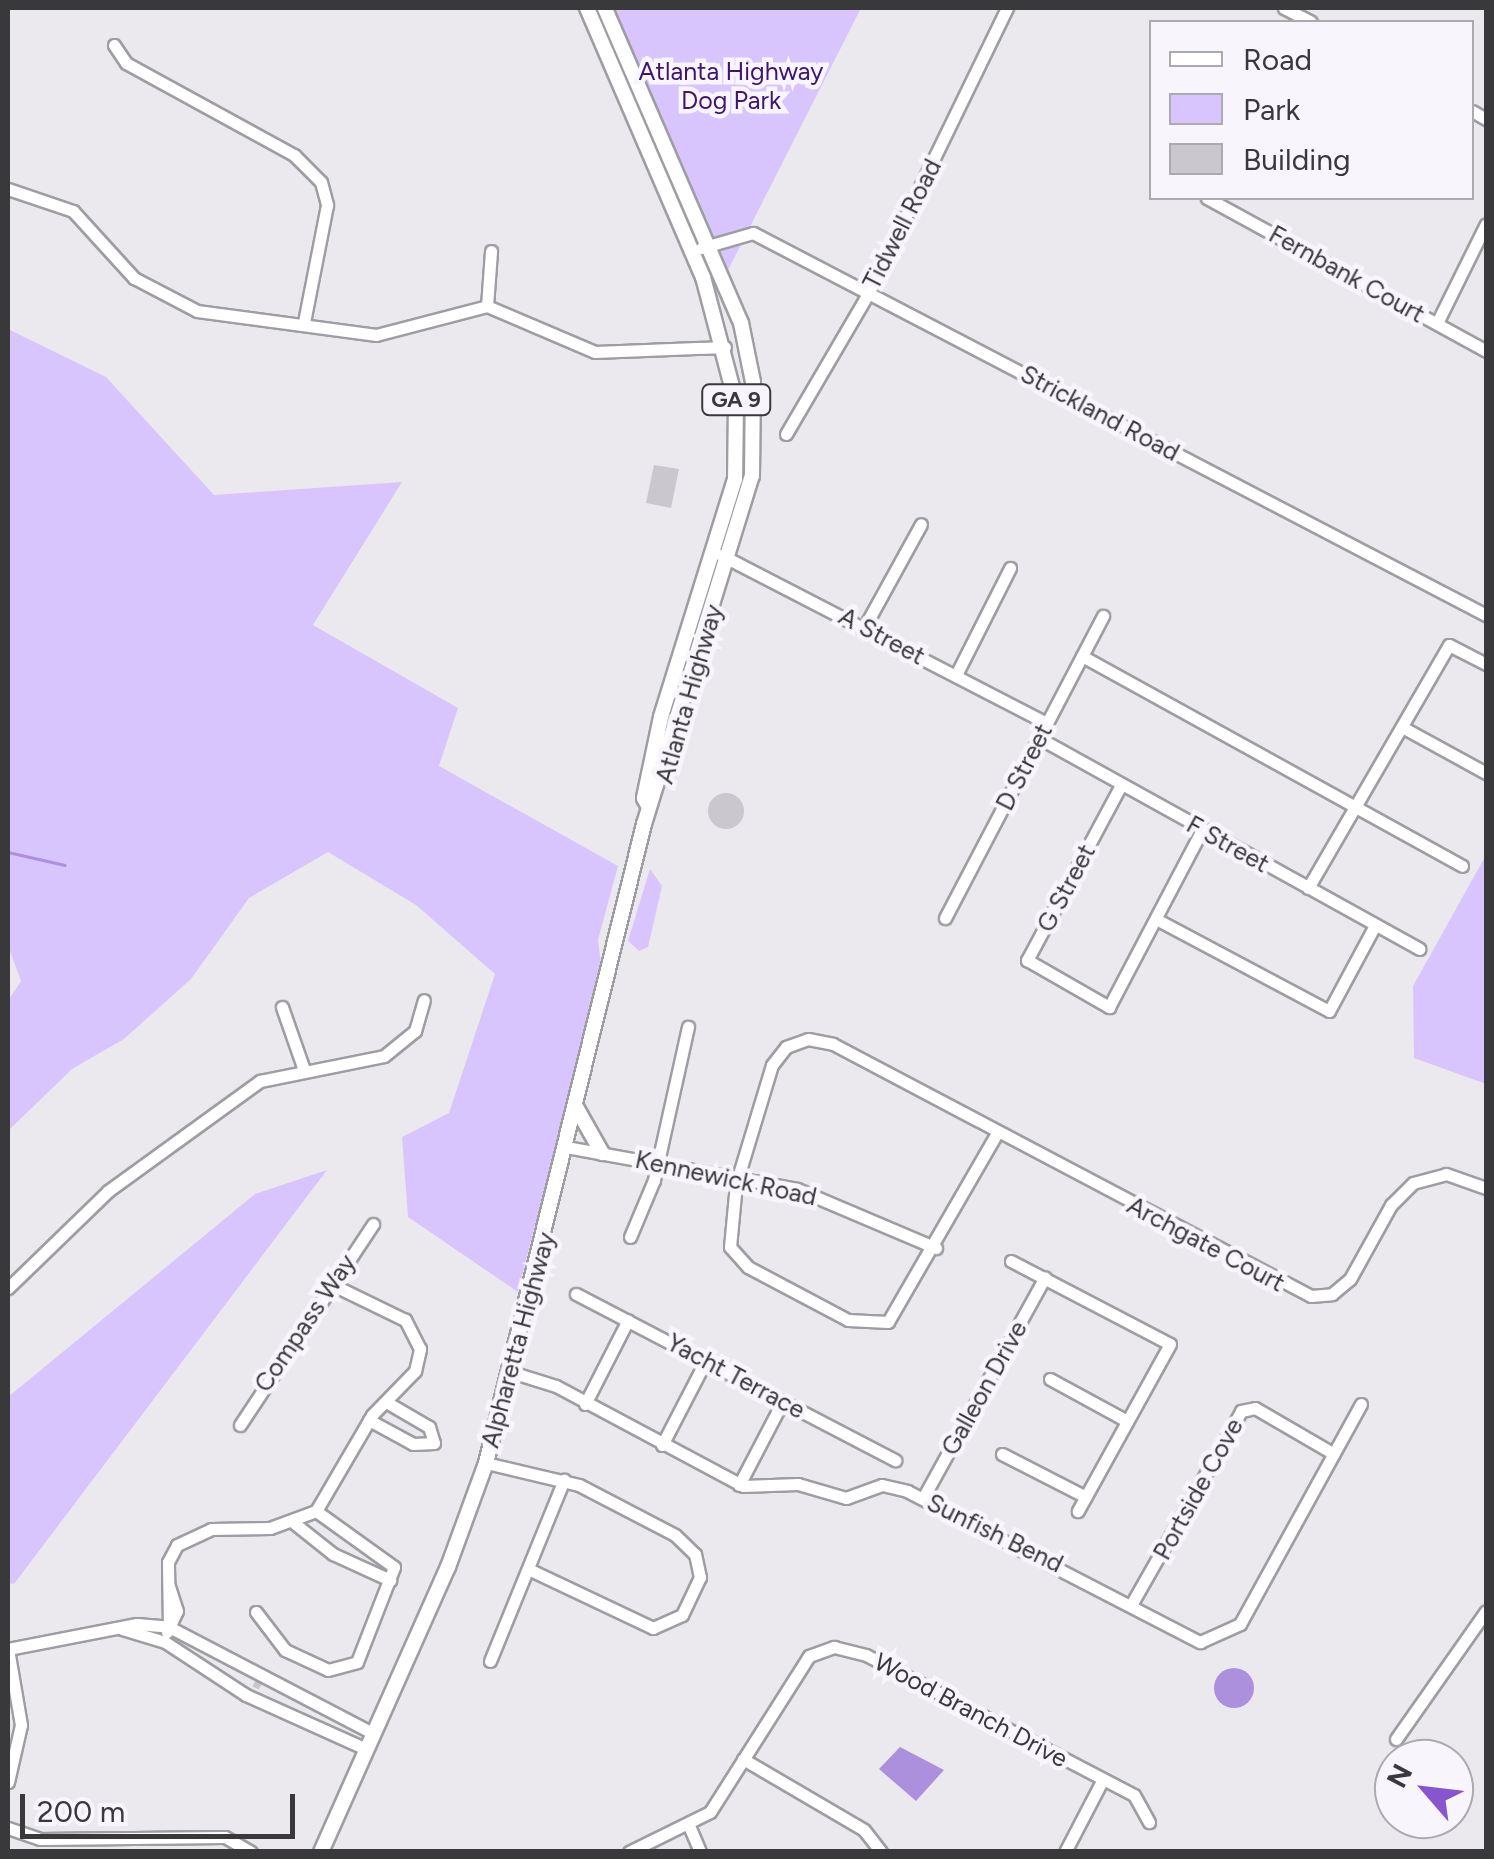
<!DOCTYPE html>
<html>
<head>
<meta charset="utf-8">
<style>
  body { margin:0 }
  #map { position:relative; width:1494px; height:1859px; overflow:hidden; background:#ebe9ee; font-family:Figtree,sans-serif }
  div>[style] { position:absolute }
  .green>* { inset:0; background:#d9c5fe }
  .water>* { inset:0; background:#ac90dd }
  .round { border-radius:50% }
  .stream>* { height:2.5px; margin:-1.25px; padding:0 1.25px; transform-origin:1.25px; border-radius:1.25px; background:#ac90dd }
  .building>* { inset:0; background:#cac8ce }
  .minor-tunnel>* { height:11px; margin-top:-5.5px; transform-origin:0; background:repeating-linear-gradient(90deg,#c7c6ca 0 11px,transparent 0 16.5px) }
  .roads { filter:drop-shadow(2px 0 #9e9da2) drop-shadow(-2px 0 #9e9da2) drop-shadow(0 2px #9e9da2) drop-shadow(0 -2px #9e9da2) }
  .minor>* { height:11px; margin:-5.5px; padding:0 5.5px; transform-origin:5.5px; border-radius:5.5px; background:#fff }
  .major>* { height:14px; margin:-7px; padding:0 7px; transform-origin:7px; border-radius:7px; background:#fff }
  span { translate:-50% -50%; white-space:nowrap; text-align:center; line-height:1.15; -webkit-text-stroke:9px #f8f6fc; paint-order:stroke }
  .shield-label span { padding:2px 8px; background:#f8f6fc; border:2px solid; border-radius:8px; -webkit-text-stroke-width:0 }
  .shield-label { font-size:22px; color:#39393b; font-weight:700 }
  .park-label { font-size:25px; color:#40156e }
  .street-label { font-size:25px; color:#39393b }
  .frame { position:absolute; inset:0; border:10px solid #39393b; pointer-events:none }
  .legend { position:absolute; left:1149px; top:20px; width:325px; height:180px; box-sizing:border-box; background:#f8f6fc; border:2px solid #acaaaf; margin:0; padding:12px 18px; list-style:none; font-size:30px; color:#39393b }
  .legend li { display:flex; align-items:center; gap:20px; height:50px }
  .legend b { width:50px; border:2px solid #acaaaf }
  .north { position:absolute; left:1374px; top:1739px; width:100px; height:100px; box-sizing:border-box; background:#f8f6fc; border:2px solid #acaaaf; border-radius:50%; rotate:298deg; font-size:28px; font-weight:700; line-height:40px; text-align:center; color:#39393b }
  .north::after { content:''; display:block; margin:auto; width:35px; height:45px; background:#8855cd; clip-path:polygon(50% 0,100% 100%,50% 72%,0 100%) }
  .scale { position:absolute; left:20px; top:1794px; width:275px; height:45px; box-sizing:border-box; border:5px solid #39393b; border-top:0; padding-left:12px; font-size:30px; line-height:35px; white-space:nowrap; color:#39393b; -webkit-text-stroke:8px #f8f6fc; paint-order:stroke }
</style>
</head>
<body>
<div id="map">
  <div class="green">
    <i style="clip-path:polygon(609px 8px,861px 8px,726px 274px)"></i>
    <i style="clip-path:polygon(8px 329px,106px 377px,214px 495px,402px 482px,313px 625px,458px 708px,439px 766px,618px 866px,598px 940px,601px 965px,518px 1292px,408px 1217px,402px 1137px,449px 1113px,495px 974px,416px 905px,328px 852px,249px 898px,191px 979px,124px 1039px,72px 1069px,8px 1131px,8px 1001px,21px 981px,8px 946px)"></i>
    <i style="clip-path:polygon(1486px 855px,1486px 1084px,1414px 1058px,1413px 986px)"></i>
    <i style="clip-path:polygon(650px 869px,662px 886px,648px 947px,639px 951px,628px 941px)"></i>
    <i style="clip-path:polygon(327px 1170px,14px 1584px,8px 1583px,8px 1397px,255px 1194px)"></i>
  </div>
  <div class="water">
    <i class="round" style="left:1214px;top:1668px;width:40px;height:40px"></i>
    <i style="clip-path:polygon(900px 1747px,944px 1770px,916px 1801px,879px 1769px)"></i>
  </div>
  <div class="stream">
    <i style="left:8px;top:852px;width:58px;rotate:12.8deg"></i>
  </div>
  <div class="building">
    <i style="clip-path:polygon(654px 465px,679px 469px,671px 508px,646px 503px)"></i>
    <i class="round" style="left:708px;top:793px;width:36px;height:36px"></i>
  </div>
  <div class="minor-tunnel">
    <i style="left:255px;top:1681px;width:7px;rotate:27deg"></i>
  </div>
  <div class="roads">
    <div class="minor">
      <i style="left:1284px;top:8px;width:30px;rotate:27deg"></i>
      <i style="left:114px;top:45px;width:22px;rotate:56deg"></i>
      <i style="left:126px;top:63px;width:192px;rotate:28.7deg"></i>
      <i style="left:294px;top:155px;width:38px;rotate:45deg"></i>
      <i style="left:321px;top:182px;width:24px;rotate:75deg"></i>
      <i style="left:327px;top:205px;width:119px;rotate:101.1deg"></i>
      <i style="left:1472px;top:111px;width:16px;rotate:30deg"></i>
      <i style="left:8px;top:189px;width:69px;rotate:18.7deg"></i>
      <i style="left:73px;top:211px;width:91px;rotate:47.7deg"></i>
      <i style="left:134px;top:278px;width:71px;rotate:27.6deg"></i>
      <i style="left:197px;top:311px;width:181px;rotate:7.6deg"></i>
      <i style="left:376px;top:335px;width:115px;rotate:-14.6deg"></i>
      <i style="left:487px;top:306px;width:117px;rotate:23.1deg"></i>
      <i style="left:595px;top:352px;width:130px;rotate:-2.2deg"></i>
      <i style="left:1207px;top:198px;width:318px;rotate:28.7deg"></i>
      <i style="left:701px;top:248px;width:54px;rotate:-16.1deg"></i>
      <i style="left:753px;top:233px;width:827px;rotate:27.53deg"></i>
      <i style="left:487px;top:306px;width:55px;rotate:-85.8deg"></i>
      <i style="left:1437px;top:323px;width:110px;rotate:-63.7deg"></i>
      <i style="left:786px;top:434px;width:164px;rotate:-59.7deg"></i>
      <i style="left:869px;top:292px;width:316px;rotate:-64.1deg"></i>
      <i style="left:721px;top:555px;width:366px;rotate:27.3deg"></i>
      <i style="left:865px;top:626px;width:116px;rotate:-61.2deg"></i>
      <i style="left:1082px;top:656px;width:434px;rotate:28.9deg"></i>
      <i style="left:956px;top:675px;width:120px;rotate:-63.2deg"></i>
      <i style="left:1402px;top:727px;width:96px;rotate:28.7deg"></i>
      <i style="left:1039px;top:738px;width:435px;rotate:29deg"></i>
      <i style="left:1121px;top:785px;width:199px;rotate:118.2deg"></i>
      <i style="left:1027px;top:960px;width:95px;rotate:29.8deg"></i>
      <i style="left:1109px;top:1007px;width:200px;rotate:-62.3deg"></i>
      <i style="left:1308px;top:888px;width:281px;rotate:-59.9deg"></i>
      <i style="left:1449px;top:645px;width:42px;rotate:27.2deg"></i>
      <i style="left:945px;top:918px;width:341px;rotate:-62.4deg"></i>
      <i style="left:1156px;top:919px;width:196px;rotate:28deg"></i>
      <i style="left:1329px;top:1011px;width:95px;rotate:-61.8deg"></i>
      <i style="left:282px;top:1007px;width:64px;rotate:70.7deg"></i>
      <i style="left:997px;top:1133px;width:218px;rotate:120deg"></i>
      <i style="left:888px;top:1322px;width:40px;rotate:-177.1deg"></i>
      <i style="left:848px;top:1320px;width:113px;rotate:-152.1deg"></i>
      <i style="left:748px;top:1267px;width:27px;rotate:-132deg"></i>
      <i style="left:730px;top:1247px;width:63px;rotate:-84.6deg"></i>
      <i style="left:736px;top:1184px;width:124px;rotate:-73.2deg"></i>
      <i style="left:772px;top:1065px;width:23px;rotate:-52deg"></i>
      <i style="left:786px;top:1047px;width:23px;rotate:-20deg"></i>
      <i style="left:808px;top:1039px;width:25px;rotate:11deg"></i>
      <i style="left:833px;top:1044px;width:540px;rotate:27.8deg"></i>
      <i style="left:1311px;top:1296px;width:21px;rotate:-5deg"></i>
      <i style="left:1332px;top:1294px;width:23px;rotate:-40deg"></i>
      <i style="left:1350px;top:1279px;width:85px;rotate:-61deg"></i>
      <i style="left:1391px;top:1205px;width:31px;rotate:-45deg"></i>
      <i style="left:1413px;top:1183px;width:34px;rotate:-15deg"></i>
      <i style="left:1446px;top:1174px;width:42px;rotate:19.3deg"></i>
      <i style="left:566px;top:1147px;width:235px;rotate:10.3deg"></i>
      <i style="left:797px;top:1189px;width:151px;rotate:23deg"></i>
      <i style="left:630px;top:1237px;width:62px;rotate:-67.2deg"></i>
      <i style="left:654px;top:1180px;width:157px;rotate:-77.5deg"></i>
      <i style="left:1011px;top:1261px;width:179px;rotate:27.6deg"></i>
      <i style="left:1170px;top:1344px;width:191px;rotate:118.9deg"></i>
      <i style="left:8px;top:1288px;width:139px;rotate:-44.1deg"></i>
      <i style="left:108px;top:1191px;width:188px;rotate:-35.9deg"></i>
      <i style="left:260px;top:1081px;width:126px;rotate:-11.4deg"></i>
      <i style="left:384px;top:1056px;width:40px;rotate:-39deg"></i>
      <i style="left:415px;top:1031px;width:32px;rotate:-74deg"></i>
      <i style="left:576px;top:1294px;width:360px;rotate:27.5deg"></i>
      <i style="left:511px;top:1372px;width:47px;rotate:17.3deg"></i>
      <i style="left:556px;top:1386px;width:212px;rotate:28.1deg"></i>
      <i style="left:743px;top:1486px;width:55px;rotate:-2.1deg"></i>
      <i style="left:798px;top:1484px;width:50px;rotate:16.3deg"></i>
      <i style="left:846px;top:1498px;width:38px;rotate:-20deg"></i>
      <i style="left:882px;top:1485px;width:26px;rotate:13deg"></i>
      <i style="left:907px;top:1491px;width:330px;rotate:27.3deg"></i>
      <i style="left:1200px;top:1642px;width:44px;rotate:-24.2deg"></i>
      <i style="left:1240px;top:1624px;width:251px;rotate:-61.2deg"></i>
      <i style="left:1050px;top:1379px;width:88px;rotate:28.6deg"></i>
      <i style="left:585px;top:1404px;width:94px;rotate:-62.9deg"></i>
      <i style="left:369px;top:1420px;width:50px;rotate:28.6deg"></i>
      <i style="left:413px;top:1444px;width:21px;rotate:-3deg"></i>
      <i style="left:434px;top:1443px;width:17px;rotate:-107deg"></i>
      <i style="left:429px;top:1427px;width:50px;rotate:-149.8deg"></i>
      <i style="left:240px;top:1425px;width:241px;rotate:-56.5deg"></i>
      <i style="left:662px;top:1445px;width:96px;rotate:-62.6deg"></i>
      <i style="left:1002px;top:1454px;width:94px;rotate:27.1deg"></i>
      <i style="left:486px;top:1463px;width:96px;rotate:13.3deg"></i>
      <i style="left:579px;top:1485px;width:108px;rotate:27.5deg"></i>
      <i style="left:675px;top:1535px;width:28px;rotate:44deg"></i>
      <i style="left:695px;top:1554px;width:24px;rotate:78deg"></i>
      <i style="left:700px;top:1577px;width:42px;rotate:115.3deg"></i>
      <i style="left:682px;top:1615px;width:32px;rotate:156deg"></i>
      <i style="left:653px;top:1628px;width:138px;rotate:-154.7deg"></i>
      <i style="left:739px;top:1485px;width:95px;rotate:-62.4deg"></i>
      <i style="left:923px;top:1498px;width:252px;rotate:-61.1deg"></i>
      <i style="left:294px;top:1523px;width:50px;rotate:38.5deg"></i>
      <i style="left:333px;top:1554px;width:63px;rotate:24.5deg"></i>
      <i style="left:1131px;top:1605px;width:223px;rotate:-60.4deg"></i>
      <i style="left:1241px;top:1411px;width:14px;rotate:-12deg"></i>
      <i style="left:1255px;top:1408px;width:91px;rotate:30.2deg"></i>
      <i style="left:256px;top:1612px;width:48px;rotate:52.7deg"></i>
      <i style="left:285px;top:1650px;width:47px;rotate:24.9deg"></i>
      <i style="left:328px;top:1670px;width:30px;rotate:-15deg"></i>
      <i style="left:357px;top:1662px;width:102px;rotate:-68.7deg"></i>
      <i style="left:394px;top:1567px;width:96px;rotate:-144.3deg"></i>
      <i style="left:169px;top:1627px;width:65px;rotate:-90.9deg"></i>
      <i style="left:168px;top:1562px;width:19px;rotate:-62deg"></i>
      <i style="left:177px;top:1545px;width:38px;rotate:-25deg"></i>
      <i style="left:211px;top:1529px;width:59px;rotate:-1deg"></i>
      <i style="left:270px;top:1528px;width:49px;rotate:-20.3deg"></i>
      <i style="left:316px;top:1511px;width:111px;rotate:-59.7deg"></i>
      <i style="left:372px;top:1415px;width:62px;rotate:-45.7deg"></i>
      <i style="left:415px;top:1371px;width:23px;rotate:-77deg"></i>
      <i style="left:420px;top:1349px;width:33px;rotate:-117deg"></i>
      <i style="left:405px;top:1320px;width:80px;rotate:-154.1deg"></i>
      <i style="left:122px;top:1629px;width:45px;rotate:16.8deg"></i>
      <i style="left:165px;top:1642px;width:97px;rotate:33.2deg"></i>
      <i style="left:246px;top:1695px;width:129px;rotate:24.2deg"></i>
      <i style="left:167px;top:1632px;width:23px;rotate:-65deg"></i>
      <i style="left:177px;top:1611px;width:26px;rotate:-108deg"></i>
      <i style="left:8px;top:1649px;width:131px;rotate:-11deg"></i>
      <i style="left:137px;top:1624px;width:32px;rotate:5deg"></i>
      <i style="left:169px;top:1627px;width:228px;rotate:27.5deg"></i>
      <i style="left:490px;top:1661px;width:196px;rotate:-67.8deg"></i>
      <i style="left:1396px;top:1739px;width:156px;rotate:-54.9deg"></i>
      <i style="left:743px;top:1759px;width:140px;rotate:30.4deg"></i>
      <i style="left:864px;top:1830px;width:28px;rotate:52deg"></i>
      <i style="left:8px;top:1782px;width:58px;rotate:-77.2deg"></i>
      <i style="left:21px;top:1725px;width:77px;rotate:-99.7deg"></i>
      <i style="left:8px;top:1828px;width:34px;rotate:19deg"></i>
      <i style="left:40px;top:1839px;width:185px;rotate:-0.6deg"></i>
      <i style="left:225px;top:1837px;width:30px;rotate:30deg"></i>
      <i style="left:690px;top:1828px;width:26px;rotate:67deg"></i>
      <i style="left:629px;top:1852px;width:90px;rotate:-26.3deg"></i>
      <i style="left:710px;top:1812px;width:185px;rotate:-57.6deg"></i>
      <i style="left:809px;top:1656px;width:27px;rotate:-20deg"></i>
      <i style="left:834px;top:1647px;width:33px;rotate:14deg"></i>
      <i style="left:866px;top:1655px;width:302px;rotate:27.6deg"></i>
      <i style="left:1134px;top:1795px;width:31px;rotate:61deg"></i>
      <i style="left:1065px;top:1852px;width:82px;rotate:-62.5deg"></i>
    </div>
    <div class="major">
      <i style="left:587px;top:8px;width:293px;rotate:66.7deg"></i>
      <i style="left:703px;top:277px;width:129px;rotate:75.2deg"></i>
      <i style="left:736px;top:402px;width:77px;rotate:90.7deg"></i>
      <i style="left:735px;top:479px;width:249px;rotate:107.3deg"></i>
      <i style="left:661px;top:717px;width:83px;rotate:101.9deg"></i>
      <i style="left:644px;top:798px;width:10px;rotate:61deg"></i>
      <i style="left:576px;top:1107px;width:53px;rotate:60.5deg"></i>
      <i style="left:321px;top:1852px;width:312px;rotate:-66deg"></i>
      <i style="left:448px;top:1567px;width:111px;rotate:-69.9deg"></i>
      <i style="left:486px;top:1463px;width:658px;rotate:-76.11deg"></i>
      <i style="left:644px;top:824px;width:364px;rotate:-72.8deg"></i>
      <i style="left:752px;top:476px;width:94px;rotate:-89.4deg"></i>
      <i style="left:753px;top:382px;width:60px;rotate:-101.5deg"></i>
      <i style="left:741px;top:323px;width:343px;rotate:-113.4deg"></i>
    </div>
  </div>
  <div class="shield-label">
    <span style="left:736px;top:400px">GA 9</span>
  </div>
  <div class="park-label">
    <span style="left:731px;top:86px">Atlanta Highway<br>Dog Park</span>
  </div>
  <div class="street-label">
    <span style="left:902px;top:224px;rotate:-63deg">Tidwell Road</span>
    <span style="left:1347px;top:274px;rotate:29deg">Fernbank Court</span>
    <span style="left:1100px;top:413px;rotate:28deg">Strickland Road</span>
    <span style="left:882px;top:636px;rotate:28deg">A Street</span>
    <span style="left:689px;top:694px;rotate:-74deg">Atlanta Highway</span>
    <span style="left:1024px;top:767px;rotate:-63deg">D Street</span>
    <span style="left:1228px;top:844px;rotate:29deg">F Street</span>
    <span style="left:1066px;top:888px;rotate:-62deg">G Street</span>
    <span style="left:726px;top:1178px;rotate:12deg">Kennewick Road</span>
    <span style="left:1206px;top:1244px;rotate:28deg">Archgate Court</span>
    <span style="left:305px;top:1323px;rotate:-56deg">Compass Way</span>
    <span style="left:518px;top:1340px;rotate:-75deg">Alpharetta Highway</span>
    <span style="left:736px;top:1376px;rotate:28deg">Yacht Terrace</span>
    <span style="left:984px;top:1388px;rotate:-61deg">Galleon Drive</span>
    <span style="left:1198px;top:1489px;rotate:-61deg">Portside Cove</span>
    <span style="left:995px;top:1533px;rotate:26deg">Sunfish Bend</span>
    <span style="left:971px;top:1710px;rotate:28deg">Wood Branch Drive</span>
  </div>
  <div class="frame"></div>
  <ul class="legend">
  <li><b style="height:12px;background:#fff"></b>Road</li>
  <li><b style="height:28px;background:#d9c5fe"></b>Park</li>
  <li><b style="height:28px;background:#cac8ce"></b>Building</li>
  </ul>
  <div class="north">N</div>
  <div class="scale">200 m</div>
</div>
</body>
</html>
